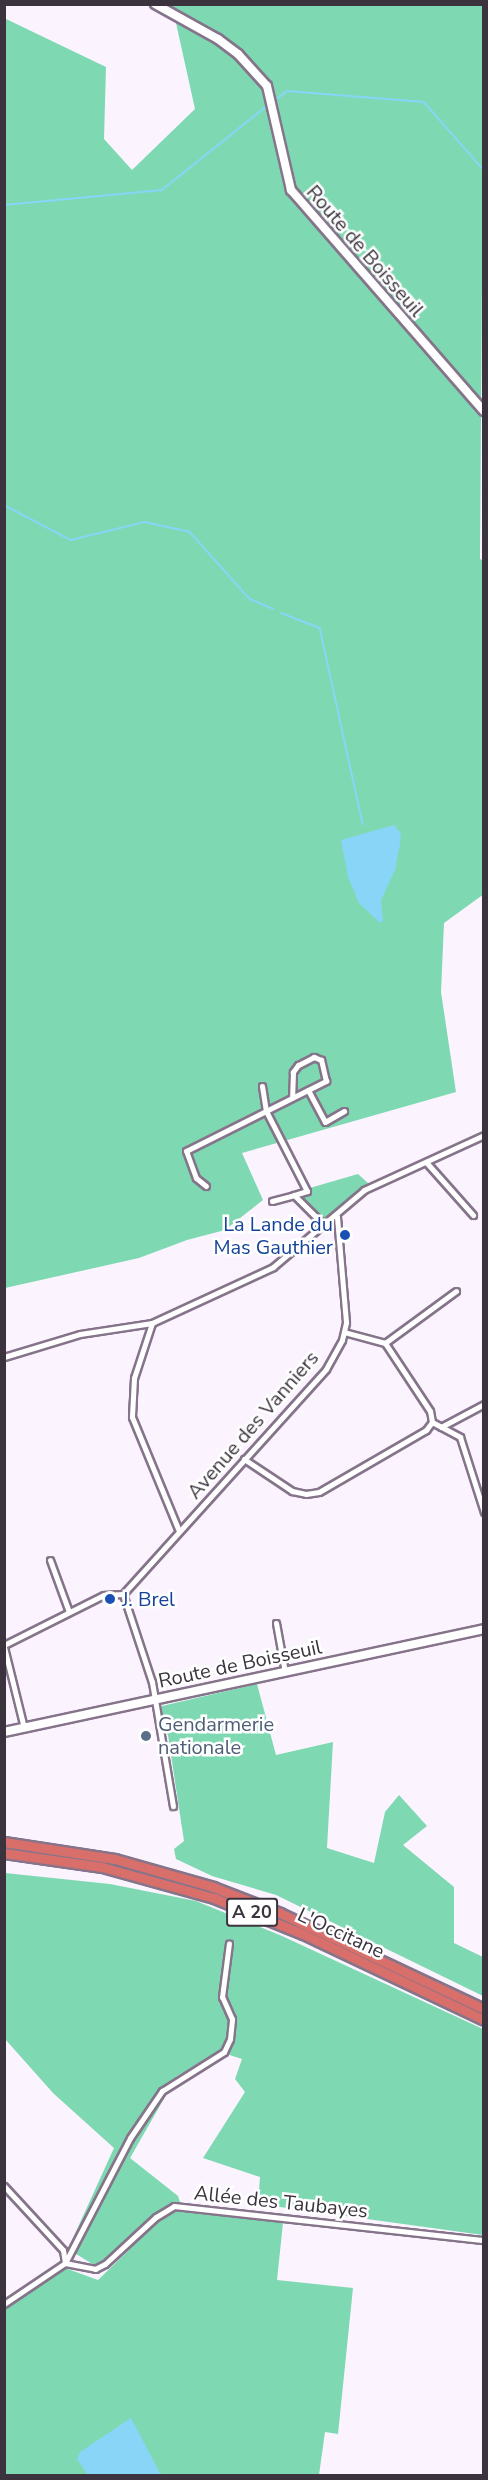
<!DOCTYPE html>
<html>
<head>
<meta charset="utf-8">
<style>
  body { margin:0 }
  #map { position:relative; width:488px; height:2480px; overflow:hidden; background:#fbf3fe; font-family:"Nunito Sans",sans-serif }
  div>[style] { position:absolute }
  .green>* { inset:0; background:#7ed9b2 }
  .water>* { inset:0; background:#88d5f8 }
  .stream>* { height:1.5px; margin:-0.75px; padding:0 0.75px; transform-origin:0.75px; border-radius:0.75px; background:#88d5f8 }
  .roads { filter:drop-shadow(2px 0 #85748a) drop-shadow(-2px 0 #85748a) drop-shadow(0 2px #85748a) drop-shadow(0 -2px #85748a) }
  .street>* { height:5px; margin:-2.5px; padding:0 2.5px; transform-origin:2.5px; border-radius:2.5px; background:#fff }
  .secondary>* { height:8px; margin:-4px; padding:0 4px; transform-origin:4px; border-radius:4px; background:#fff }
  .highway>* { height:9px; margin:-4.5px; padding:0 4.5px; transform-origin:4.5px; border-radius:4.5px; background:#d96f6b }
  .dots>* { width:16px; height:16px; translate:-50% -50%; box-sizing:border-box; border:3px solid #fff; border-radius:50% }
  span { translate:-50% -50%; white-space:nowrap; text-align:center; line-height:1.15; -webkit-text-stroke:5px #fff; paint-order:stroke }
  .shield-label span { padding:2px 4px; background:#fff; border:2px solid; border-radius:4px; -webkit-text-stroke-width:0 }
  .shield-label { font-size:18px; color:#3b333d; font-weight:700 }
  .street-label { font-size:20px; color:#3b333d }
  .transit-label { font-size:20px; color:#164399 }
  .right { translate:-100% -50%; text-align:right }
  .left { translate:0 -50%; text-align:left }
  .service-label { font-size:20px; color:#4e5e75 }
  .frame { position:absolute; inset:0; border:6px solid #3b333d; pointer-events:none }
</style>
</head>
<body>
<div id="map">
  <div class="green">
    <i style="clip-path:polygon(172px 5px,484px 5px,480px 559px,484px 561px,484px 894px,444px 923px,441px 992px,456px 1092px,242px 1153px,263px 1200px,225px 1230px,187px 1240px,139px 1258px,5px 1288px,4px 18px,106px 67px,104px 139px,132px 170px,195px 109px)"></i>
    <i style="clip-path:polygon(358px 1174px,369px 1184px,325px 1218px,318px 1216px,296px 1192px)"></i>
    <i style="clip-path:polygon(257px 1684px,276px 1755px,333px 1742px,327px 1848px,374px 1863px,385px 1812px,399px 1795px,427px 1826px,403px 1845px,454px 1887px,454px 1943px,483px 1957px,483px 1996px,276px 1895px,212px 1876px,176px 1859px,174px 1849px,184px 1841px,168px 1735px,162px 1725px,162px 1706px)"></i>
    <i style="clip-path:polygon(5px 1873px,110px 1884px,196px 1901px,282px 1936px,483px 2029px,483px 2235px,258px 2204px,260px 2177px,203px 2158px,245px 2092px,235px 2079px,242px 2059px,220px 2052px,177px 2076px,130px 2158px,178px 2196px,183px 2212px,283px 2223px,277px 2280px,353px 2288px,338px 2434px,325px 2432px,319px 2475px,5px 2475px,4px 2310px,65px 2268px,98px 2280px,129px 2250px,94px 2265px,68px 2249px,114px 2148px,53px 2093px,5px 2039px)"></i>
  </div>
  <div class="water">
    <i style="clip-path:polygon(394px 825px,401px 834px,400px 844px,395px 870px,381px 900px,383px 921px,380px 923px,359px 903px,348px 877px,341px 840px)"></i>
    <i style="clip-path:polygon(131px 2418px,161px 2475px,88px 2475px,77px 2459px,80px 2452px)"></i>
  </div>
  <div class="stream">
    <i style="left:278px;top:98px;width:11px;rotate:-38deg"></i>
    <i style="left:287px;top:91px;width:137px;rotate:4.6deg"></i>
    <i style="left:424px;top:102px;width:91px;rotate:48.6deg"></i>
    <i style="left:4px;top:205px;width:159px;rotate:-5.4deg"></i>
    <i style="left:162px;top:190px;width:134px;rotate:-38.7deg"></i>
    <i style="left:4px;top:505px;width:76px;rotate:27.6deg"></i>
    <i style="left:71px;top:540px;width:76px;rotate:-13.7deg"></i>
    <i style="left:145px;top:522px;width:46px;rotate:12.5deg"></i>
    <i style="left:190px;top:532px;width:90px;rotate:48.2deg"></i>
    <i style="left:250px;top:599px;width:25px;rotate:23deg"></i>
    <i style="left:281px;top:613px;width:42px;rotate:21deg"></i>
    <i style="left:320px;top:628px;width:201px;rotate:77.6deg"></i>
  </div>
  <div class="roads">
    <div class="street">
      <i style="left:262px;top:1086px;width:25px;rotate:81deg"></i>
      <i style="left:266px;top:1111px;width:90px;rotate:62.9deg"></i>
      <i style="left:307px;top:1191px;width:14px;rotate:163deg"></i>
      <i style="left:308px;top:1090px;width:36px;rotate:62deg"></i>
      <i style="left:325px;top:1122px;width:22px;rotate:-30deg"></i>
      <i style="left:426px;top:1162px;width:71px;rotate:48.4deg"></i>
      <i style="left:206px;top:1186px;width:13px;rotate:-141deg"></i>
      <i style="left:196px;top:1178px;width:29px;rotate:-110deg"></i>
      <i style="left:186px;top:1151px;width:157px;rotate:-26.6deg"></i>
      <i style="left:326px;top:1081px;width:22px;rotate:-103deg"></i>
      <i style="left:321px;top:1060px;width:8px;rotate:-157deg"></i>
      <i style="left:314px;top:1057px;width:18px;rotate:153deg"></i>
      <i style="left:298px;top:1065px;width:9px;rotate:126deg"></i>
      <i style="left:293px;top:1072px;width:25px;rotate:92deg"></i>
      <i style="left:272px;top:1201px;width:23px;rotate:-15deg"></i>
      <i style="left:294px;top:1195px;width:44px;rotate:45deg"></i>
      <i style="left:152px;top:1323px;width:58px;rotate:108.1deg"></i>
      <i style="left:134px;top:1378px;width:39px;rotate:93deg"></i>
      <i style="left:132px;top:1417px;width:123px;rotate:67.6deg"></i>
      <i style="left:385px;top:1343px;width:88px;rotate:-36.2deg"></i>
      <i style="left:4px;top:1357px;width:79px;rotate:-16.8deg"></i>
      <i style="left:80px;top:1334px;width:73px;rotate:-8.7deg"></i>
      <i style="left:152px;top:1323px;width:133px;rotate:-24.8deg"></i>
      <i style="left:273px;top:1267px;width:119px;rotate:-40.2deg"></i>
      <i style="left:364px;top:1190px;width:132px;rotate:-24.6deg"></i>
      <i style="left:432px;top:1422px;width:32px;rotate:28deg"></i>
      <i style="left:460px;top:1437px;width:79px;rotate:72.3deg"></i>
      <i style="left:441px;top:1427px;width:49px;rotate:-28.1deg"></i>
      <i style="left:244px;top:1459px;width:58px;rotate:33.7deg"></i>
      <i style="left:292px;top:1491px;width:14px;rotate:12deg"></i>
      <i style="left:306px;top:1494px;width:13px;rotate:-9deg"></i>
      <i style="left:319px;top:1492px;width:124px;rotate:-30.1deg"></i>
      <i style="left:426px;top:1430px;width:10px;rotate:-53deg"></i>
      <i style="left:432px;top:1422px;width:11px;rotate:-100deg"></i>
      <i style="left:430px;top:1411px;width:82px;rotate:-123.5deg"></i>
      <i style="left:385px;top:1343px;width:42px;rotate:-165deg"></i>
      <i style="left:50px;top:1560px;width:55px;rotate:69.9deg"></i>
      <i style="left:123px;top:1594px;width:93px;rotate:71.8deg"></i>
      <i style="left:152px;top:1682px;width:126px;rotate:80.4deg"></i>
      <i style="left:276px;top:1623px;width:50px;rotate:79.6deg"></i>
      <i style="left:4px;top:1645px;width:112px;rotate:-26.6deg"></i>
      <i style="left:104px;top:1595px;width:19px;rotate:-3deg"></i>
      <i style="left:123px;top:1594px;width:303px;rotate:-47.9deg"></i>
      <i style="left:326px;top:1369px;width:33px;rotate:-61deg"></i>
      <i style="left:342px;top:1340px;width:18px;rotate:-77deg"></i>
      <i style="left:346px;top:1322px;width:106px;rotate:-94.9deg"></i>
      <i style="left:4px;top:1647px;width:83px;rotate:76.1deg"></i>
      <i style="left:4px;top:2186px;width:87px;rotate:47.3deg"></i>
      <i style="left:63px;top:2250px;width:13px;rotate:81deg"></i>
      <i style="left:65px;top:2263px;width:141px;rotate:-62.5deg"></i>
      <i style="left:130px;top:2138px;width:57px;rotate:-55.8deg"></i>
      <i style="left:162px;top:2091px;width:73px;rotate:-32.2deg"></i>
      <i style="left:224px;top:2052px;width:14px;rotate:-65deg"></i>
      <i style="left:230px;top:2039px;width:20px;rotate:-84deg"></i>
      <i style="left:232px;top:2019px;width:24px;rotate:-114deg"></i>
      <i style="left:222px;top:1997px;width:54px;rotate:-82.6deg"></i>
      <i style="left:4px;top:2304px;width:73px;rotate:-33.9deg"></i>
      <i style="left:65px;top:2263px;width:31px;rotate:11deg"></i>
      <i style="left:95px;top:2269px;width:11px;rotate:-27deg"></i>
      <i style="left:105px;top:2264px;width:69px;rotate:-42.7deg"></i>
      <i style="left:156px;top:2217px;width:21px;rotate:-31deg"></i>
      <i style="left:174px;top:2206px;width:312px;rotate:6.3deg"></i>
    </div>
    <div class="secondary">
      <i style="left:155px;top:4px;width:72px;rotate:29.1deg"></i>
      <i style="left:218px;top:39px;width:25px;rotate:37deg"></i>
      <i style="left:238px;top:54px;width:43px;rotate:47.8deg"></i>
      <i style="left:267px;top:86px;width:107px;rotate:77deg"></i>
      <i style="left:291px;top:190px;width:293px;rotate:48.9deg"></i>
      <i style="left:4px;top:1732px;width:491px;rotate:-12.1deg"></i>
    </div>
    <div class="highway">
      <i style="left:4px;top:1842px;width:112px;rotate:8.7deg"></i>
      <i style="left:115px;top:1859px;width:102px;rotate:15.9deg"></i>
      <i style="left:213px;top:1887px;width:72px;rotate:21.2deg"></i>
      <i style="left:280px;top:1913px;width:225px;rotate:25.2deg"></i>
      <i style="left:4px;top:1853px;width:99px;rotate:8.1deg"></i>
      <i style="left:102px;top:1867px;width:116px;rotate:15.5deg"></i>
      <i style="left:214px;top:1898px;width:96px;rotate:22deg"></i>
      <i style="left:303px;top:1934px;width:200px;rotate:25.4deg"></i>
    </div>
  </div>
  <div class="dots">
    <i style="left:345px;top:1235px;background:#1a4fb4"></i>
    <i style="left:110px;top:1599px;background:#1a4fb4"></i>
    <i style="left:146px;top:1736px;background:#5c6f8a"></i>
  </div>
  <div class="shield-label">
    <span style="left:252px;top:1912px">A 20</span>
  </div>
  <div class="street-label">
    <span style="left:365px;top:251px;rotate:49deg">Route de Boisseuil</span>
    <span style="left:253px;top:1425px;rotate:-49deg">Avenue des Vanniers</span>
    <span style="left:240px;top:1664px;rotate:-12deg">Route de Boisseuil</span>
    <span style="left:341px;top:1933px;rotate:25deg">L'Occitane</span>
    <span style="left:281px;top:2202px;rotate:6deg">Allée des Taubayes</span>
  </div>
  <div class="transit-label">
    <span class="right" style="left:333px;top:1236px">La Lande du<br>Mas Gauthier</span>
    <span class="left" style="left:122px;top:1599px">J. Brel</span>
  </div>
  <div class="service-label">
    <span class="left" style="left:158px;top:1736px">Gendarmerie<br>nationale</span>
  </div>
  <div class="frame"></div>
</div>
</body>
</html>
